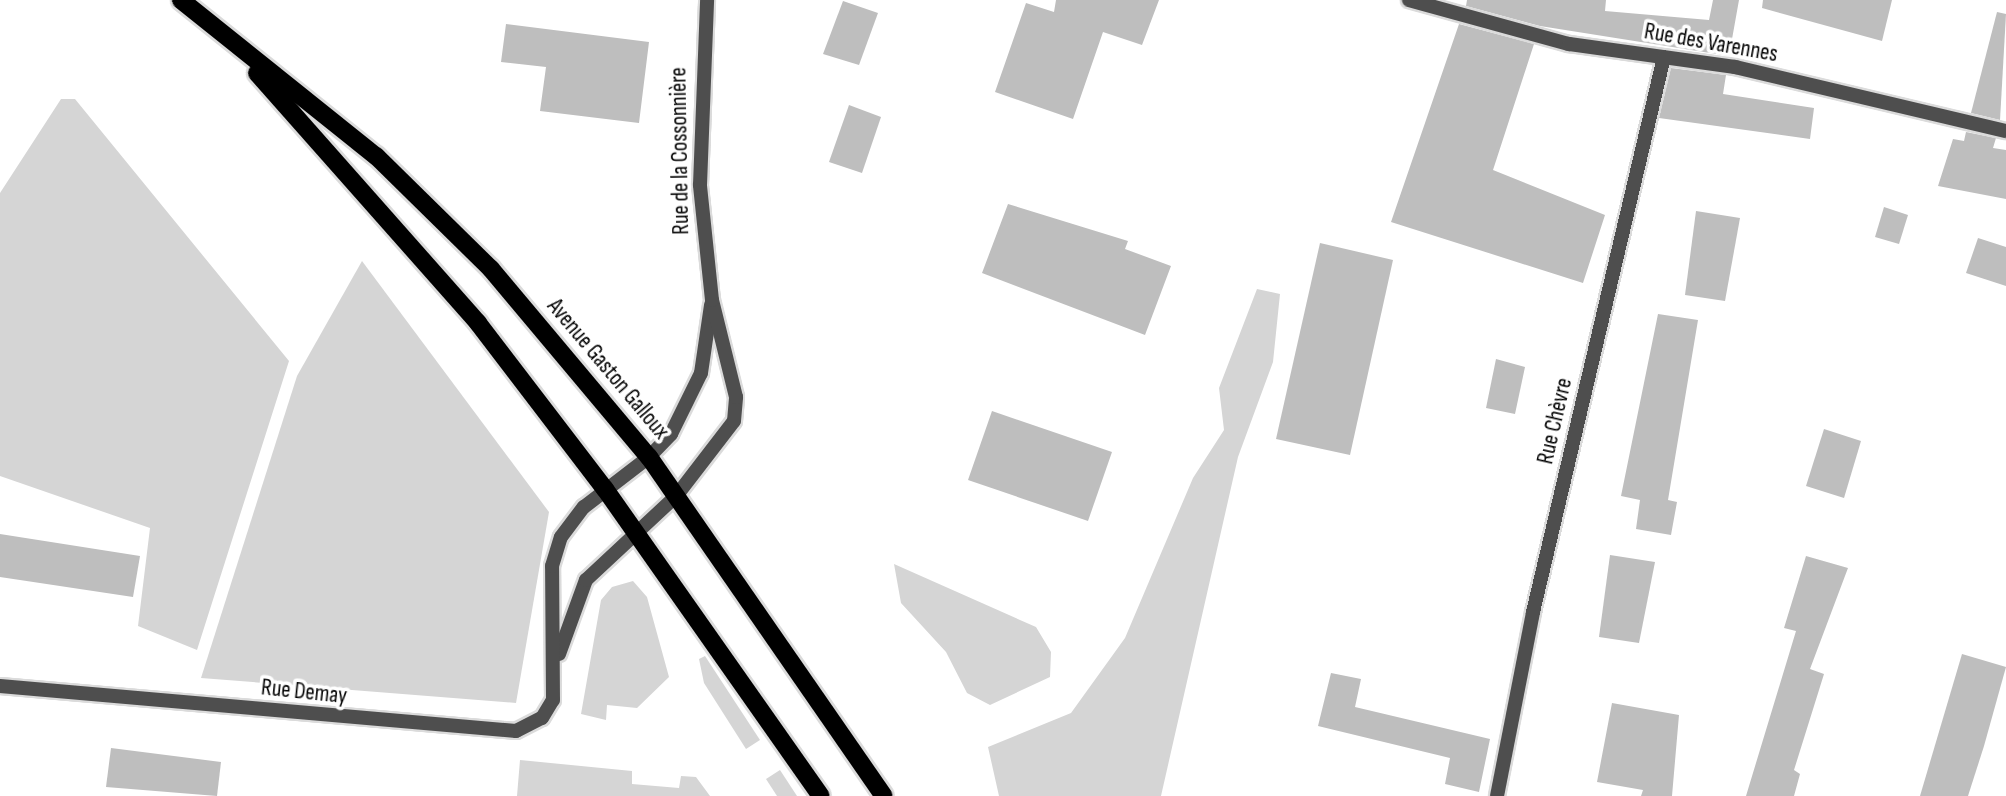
<!DOCTYPE html>
<html>
<head>
<meta charset="utf-8">
<style>
  body { margin:0 }
  #map { position:relative; width:2006px; height:796px; overflow:hidden; background:#fff; font-family:"Sofia Sans Condensed",sans-serif }
  div>[style] { position:absolute }
  .green>* { inset:0; background:#d5d5d5 }
  .building>* { inset:0; background:#bebebe }
  .roads { filter:drop-shadow(2px 0 #dbdbdb) drop-shadow(-2px 0 #dbdbdb) drop-shadow(0 2px #dbdbdb) drop-shadow(0 -2px #dbdbdb) }
  .minor>* { height:14px; margin:-7px; padding:0 7px; transform-origin:7px; border-radius:7px; background:#4e4e4e }
  .tertiary>* { height:14px; margin:-7px; padding:0 7px; transform-origin:7px; border-radius:7px; background:#4e4e4e }
  .primary>* { height:18px; margin:-9px; padding:0 9px; transform-origin:9px; border-radius:9px; background:#000 }
  span { translate:-50% -50%; white-space:nowrap; text-align:center; line-height:1.15; -webkit-text-stroke:7px #fff; paint-order:stroke }
  .street-label { font-size:23px; color:#000 }
</style>
</head>
<body>
<div id="map">
  <div class="green">
    <i style="clip-path:polygon(61px 99px,75px 99px,289px 361px,197px 650px,138px 626px,150px 528px,0 476px,0 193px)"></i>
    <i style="clip-path:polygon(362px 261px,549px 512px,516px 703px,201px 678px,297px 376px)"></i>
    <i style="clip-path:polygon(1257px 289px,1280px 294px,1273px 362px,1238px 457px,1161px 796px,999px 796px,988px 747px,1071px 713px,1125px 638px,1193px 478px,1224px 430px,1219px 388px)"></i>
    <i style="clip-path:polygon(894px 564px,1036px 627px,1051px 652px,1050px 677px,990px 705px,967px 693px,946px 652px,901px 603px)"></i>
    <i style="clip-path:polygon(633px 581px,647px 597px,669px 677px,637px 708px,607px 705px,606px 720px,581px 714px,601px 600px,612px 587px)"></i>
    <i style="clip-path:polygon(705px 656px,760px 740px,746px 749px,704px 683px,699px 659px)"></i>
    <i style="clip-path:polygon(520px 760px,632px 771px,632px 784px,679px 788px,681px 776px,696px 777px,710px 796px,517px 796px)"></i>
    <i style="clip-path:polygon(780px 770px,797px 796px,777px 796px,766px 779px)"></i>
  </div>
  <div class="building">
    <i style="clip-path:polygon(1056px 0,1159px 0,1142px 45px,1103px 32px,1073px 119px,995px 92px,1026px 3px,1054px 12px)"></i>
    <i style="clip-path:polygon(1467px 0,1606px 0,1605px 11px,1709px 20px,1713px 0,1739px 0,1729px 56px,1540px 26px,1466px 6px)"></i>
    <i style="clip-path:polygon(1763px 0,1892px 0,1882px 41px,1762px 8px)"></i>
    <i style="clip-path:polygon(843px 1px,878px 13px,859px 65px,823px 54px)"></i>
    <i style="clip-path:polygon(1997px 12px,2006px 14px,2000px 120px,1971px 113px)"></i>
    <i style="clip-path:polygon(506px 24px,649px 42px,639px 123px,540px 111px,546px 67px,501px 62px)"></i>
    <i style="clip-path:polygon(1459px 24px,1534px 44px,1493px 170px,1605px 215px,1583px 283px,1391px 222px)"></i>
    <i style="clip-path:polygon(1671px 68px,1726px 75px,1723px 94px,1814px 108px,1810px 139px,1659px 118px)"></i>
    <i style="clip-path:polygon(849px 105px,881px 117px,862px 173px,829px 162px)"></i>
    <i style="clip-path:polygon(1966px 132px,1996px 138px,1993px 148px,2006px 150px,2006px 199px,1938px 186px,1953px 139px,1964px 141px)"></i>
    <i style="clip-path:polygon(1008px 204px,1128px 241px,1125px 249px,1171px 266px,1145px 335px,982px 273px)"></i>
    <i style="clip-path:polygon(1884px 207px,1908px 215px,1899px 244px,1875px 237px)"></i>
    <i style="clip-path:polygon(1696px 211px,1740px 218px,1725px 301px,1685px 295px)"></i>
    <i style="clip-path:polygon(1978px 238px,2006px 247px,2006px 286px,1966px 273px)"></i>
    <i style="clip-path:polygon(1320px 243px,1393px 260px,1350px 455px,1276px 439px)"></i>
    <i style="clip-path:polygon(1658px 314px,1698px 320px,1668px 500px,1677px 502px,1671px 535px,1636px 529px,1640px 500px,1621px 496px)"></i>
    <i style="clip-path:polygon(1496px 359px,1525px 367px,1515px 414px,1486px 408px)"></i>
    <i style="clip-path:polygon(992px 411px,1112px 452px,1088px 521px,968px 480px)"></i>
    <i style="clip-path:polygon(1824px 429px,1861px 441px,1844px 498px,1806px 486px)"></i>
    <i style="clip-path:polygon(0 534px,140px 556px,133px 597px,0 577px)"></i>
    <i style="clip-path:polygon(1610px 555px,1655px 562px,1639px 643px,1599px 637px)"></i>
    <i style="clip-path:polygon(1806px 556px,1848px 568px,1810px 669px,1824px 674px,1794px 770px,1800px 774px,1794px 796px,1746px 796px,1796px 631px,1784px 628px)"></i>
    <i style="clip-path:polygon(1962px 654px,2006px 667px,1984px 746px,1968px 796px,1920px 796px)"></i>
    <i style="clip-path:polygon(1331px 673px,1361px 679px,1355px 707px,1490px 739px,1479px 792px,1445px 784px,1450px 758px,1318px 726px)"></i>
    <i style="clip-path:polygon(1612px 703px,1679px 715px,1672px 796px,1641px 796px,1643px 790px,1597px 782px)"></i>
    <i style="clip-path:polygon(111px 748px,221px 762px,217px 796px,106px 787px)"></i>
  </div>
  <div class="roads">
    <div class="minor">
      <i style="left:1409px;top:0;width:166px;rotate:15.4deg"></i>
      <i style="left:1569px;top:44px;width:168px;rotate:7.9deg"></i>
      <i style="left:1735px;top:67px;width:278px;rotate:13.3deg"></i>
      <i style="left:559px;top:654px;width:79px;rotate:-70deg"></i>
      <i style="left:586px;top:580px;width:125px;rotate:-43deg"></i>
      <i style="left:0;top:686px;width:518px;rotate:4.98deg"></i>
      <i style="left:516px;top:731px;width:29px;rotate:-27deg"></i>
      <i style="left:542px;top:718px;width:21px;rotate:-59deg"></i>
      <i style="left:553px;top:700px;width:134px;rotate:-90.4deg"></i>
      <i style="left:552px;top:566px;width:30px;rotate:-73deg"></i>
      <i style="left:561px;top:537px;width:38px;rotate:-53deg"></i>
      <i style="left:584px;top:507px;width:82px;rotate:-37.6deg"></i>
      <i style="left:1497px;top:796px;width:187px;rotate:-78.9deg"></i>
      <i style="left:1533px;top:612px;width:570px;rotate:-76.72deg"></i>
    </div>
    <div class="tertiary">
      <i style="left:649px;top:457px;width:32px;rotate:-46deg"></i>
      <i style="left:671px;top:434px;width:68px;rotate:-63.8deg"></i>
      <i style="left:701px;top:373px;width:69px;rotate:-81.6deg"></i>
      <i style="left:677px;top:495px;width:93px;rotate:-52.4deg"></i>
      <i style="left:734px;top:421px;width:24px;rotate:-85deg"></i>
      <i style="left:736px;top:397px;width:100px;rotate:-103.9deg"></i>
      <i style="left:712px;top:300px;width:116px;rotate:-96deg"></i>
      <i style="left:700px;top:185px;width:185px;rotate:-87.8deg"></i>
    </div>
    <div class="primary">
      <i style="left:181px;top:0;width:250px;rotate:38.7deg"></i>
      <i style="left:376px;top:156px;width:161px;rotate:44.5deg"></i>
      <i style="left:491px;top:269px;width:246px;rotate:50deg"></i>
      <i style="left:649px;top:457px;width:412px;rotate:55.3deg"></i>
      <i style="left:257px;top:73px;width:334px;rotate:48.5deg"></i>
      <i style="left:478px;top:323px;width:209px;rotate:52.6deg"></i>
      <i style="left:605px;top:489px;width:375px;rotate:54.9deg"></i>
    </div>
  </div>
  <div class="street-label">
    <span style="left:1711px;top:43px;rotate:10deg">Rue des Varennes</span>
    <span style="left:680px;top:151px;rotate:-91deg">Rue de la Cossonnière</span>
    <span style="left:608px;top:369px;rotate:50deg">Avenue Gaston Galloux</span>
    <span style="left:1555px;top:421px;rotate:-77deg">Rue Chèvre</span>
    <span style="left:304px;top:692px;rotate:6deg">Rue Demay</span>
  </div>
</div>
</body>
</html>
